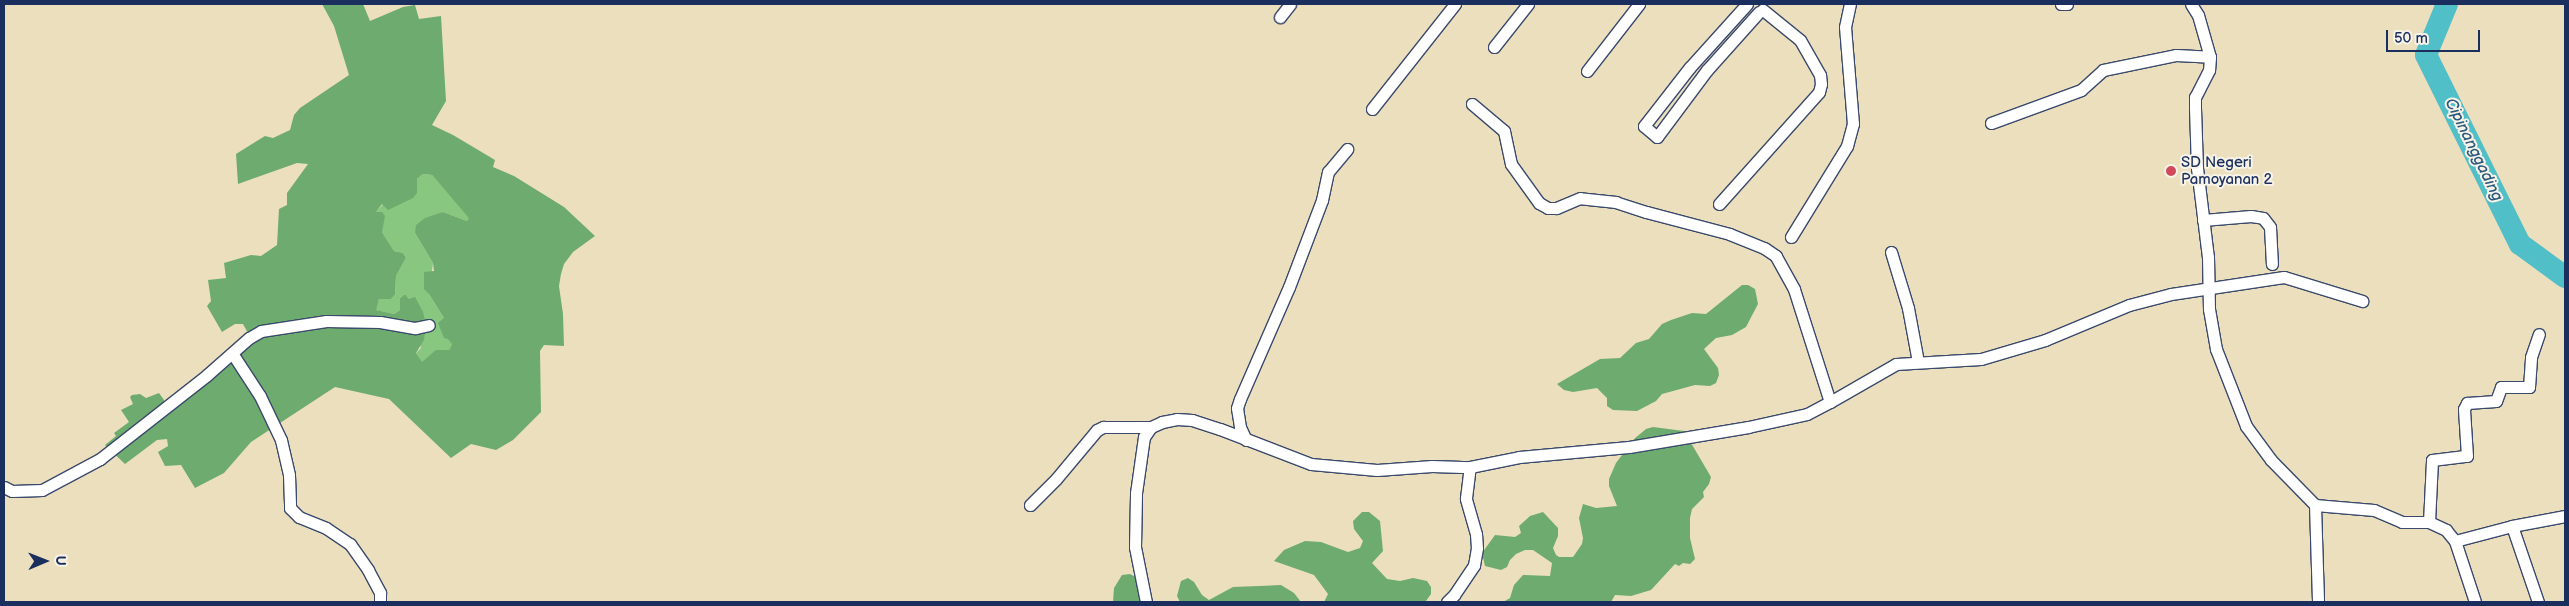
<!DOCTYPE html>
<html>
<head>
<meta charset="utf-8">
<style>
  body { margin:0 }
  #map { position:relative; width:2569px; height:606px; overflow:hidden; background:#ecdfbd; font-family:"Balsamiq Sans",sans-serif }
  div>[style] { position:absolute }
  .green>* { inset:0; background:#87c77f }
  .forest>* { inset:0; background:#6dac6e }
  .river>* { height:22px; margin:-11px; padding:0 11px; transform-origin:11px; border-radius:11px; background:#51bfc7 }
  .roads { filter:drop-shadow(1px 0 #3a496c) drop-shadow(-1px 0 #3a496c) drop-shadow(0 1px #3a496c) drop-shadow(0 -1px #3a496c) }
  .minor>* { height:11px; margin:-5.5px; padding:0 5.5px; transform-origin:5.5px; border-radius:5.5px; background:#fff }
  .dots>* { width:14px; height:14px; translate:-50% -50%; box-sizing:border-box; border:2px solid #f7f3e8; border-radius:50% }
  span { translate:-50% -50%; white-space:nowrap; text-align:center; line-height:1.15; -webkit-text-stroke:4px #f7f3e8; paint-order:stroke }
  .poi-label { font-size:15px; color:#1b2f5e }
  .left { translate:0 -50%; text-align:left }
  .water-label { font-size:16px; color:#2b5a7e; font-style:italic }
  .frame { position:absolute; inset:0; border:5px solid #1b2f5e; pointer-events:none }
  .north { position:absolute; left:20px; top:536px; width:50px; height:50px; -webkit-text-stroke:4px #f7f3e8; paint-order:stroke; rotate:89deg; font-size:14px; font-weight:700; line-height:20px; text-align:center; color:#1b2f5e }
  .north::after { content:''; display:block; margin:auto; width:18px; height:22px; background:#1b2f5e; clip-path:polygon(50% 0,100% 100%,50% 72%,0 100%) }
  .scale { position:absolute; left:2386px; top:30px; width:94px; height:22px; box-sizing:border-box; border:2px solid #1b2f5e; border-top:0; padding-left:6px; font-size:15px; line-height:18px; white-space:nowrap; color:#1b2f5e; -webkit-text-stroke:4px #f7f3e8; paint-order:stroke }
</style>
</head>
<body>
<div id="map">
  <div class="green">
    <i style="clip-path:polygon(423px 174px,432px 175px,470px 218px,467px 221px,443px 212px,415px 233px,433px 263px,429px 294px,444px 318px,452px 344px,449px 350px,422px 363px,416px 353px,421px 348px,409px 299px,405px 294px,400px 298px,400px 310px,394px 314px,375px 310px,379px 299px,391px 299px,395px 295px,396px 276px,406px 258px,403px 253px,394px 251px,382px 232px,375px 213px,383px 204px,417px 193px,417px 179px)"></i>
  </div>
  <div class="forest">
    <i style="clip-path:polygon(evenodd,322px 4px,363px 4px,370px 21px,403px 7px,415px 5px,419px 19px,441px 16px,446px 101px,432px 125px,453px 135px,495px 160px,493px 167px,514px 176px,564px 207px,595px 236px,573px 252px,564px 264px,561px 274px,559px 286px,563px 314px,564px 346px,544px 345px,540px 351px,541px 412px,513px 440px,496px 450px,471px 444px,451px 458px,389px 399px,335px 387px,251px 442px,224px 473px,195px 488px,181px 465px,165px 466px,158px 452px,168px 446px,167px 439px,157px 440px,125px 464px,105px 445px,116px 436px,114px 433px,129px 422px,121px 410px,133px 404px,130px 397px,132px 395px,140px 394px,146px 398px,159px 393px,164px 400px,165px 409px,249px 335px,243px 324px,235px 324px,222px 332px,207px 306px,211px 301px,208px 280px,226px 278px,224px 263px,251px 255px,261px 256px,277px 245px,279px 209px,287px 205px,287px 193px,308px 164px,297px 163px,238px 184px,236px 154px,265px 136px,273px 138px,290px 130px,294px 115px,300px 108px,349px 75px,334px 26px,322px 4px,423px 174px,432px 175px,469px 218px,467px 221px,443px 212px,425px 218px,416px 225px,415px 233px,433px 263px,434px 271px,424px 272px,424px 289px,429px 294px,444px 318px,438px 323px,444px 338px,448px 339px,452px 344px,449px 350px,436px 350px,422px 362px,416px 353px,424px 340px,426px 324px,423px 312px,415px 297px,409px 299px,405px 294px,400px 298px,400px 310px,394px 314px,376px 310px,379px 299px,391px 299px,395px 295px,396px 276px,406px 258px,403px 253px,394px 251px,382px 232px,385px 216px,382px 212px,376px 212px,382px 204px,388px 210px,413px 198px,417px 193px,417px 179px,423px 174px)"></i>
    <i style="clip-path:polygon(1742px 285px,1748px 285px,1755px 289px,1758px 304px,1746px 327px,1732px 335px,1716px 338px,1704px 349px,1718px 368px,1719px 375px,1716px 383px,1710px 386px,1695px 385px,1662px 394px,1656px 401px,1637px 411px,1613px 410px,1607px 406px,1607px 398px,1597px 388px,1573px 392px,1564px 390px,1557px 384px,1600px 359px,1620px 358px,1636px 343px,1649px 339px,1662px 324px,1671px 320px,1692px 313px,1706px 314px)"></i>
    <i style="clip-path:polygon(1653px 427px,1684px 431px,1711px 477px,1709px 484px,1703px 492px,1704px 497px,1692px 509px,1690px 518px,1690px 538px,1695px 559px,1690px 564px,1683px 563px,1679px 566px,1675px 564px,1651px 590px,1631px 596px,1615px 595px,1611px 602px,1503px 602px,1510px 598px,1514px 585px,1523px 575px,1550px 576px,1552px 563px,1533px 550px,1525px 550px,1516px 554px,1510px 560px,1507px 567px,1501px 570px,1485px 566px,1482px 553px,1495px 535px,1515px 537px,1521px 533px,1519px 526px,1530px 516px,1543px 512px,1558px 528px,1558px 536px,1553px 548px,1556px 555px,1559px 557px,1573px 557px,1582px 544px,1583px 538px,1579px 518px,1583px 504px,1596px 508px,1617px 506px,1609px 486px,1609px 479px,1616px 463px,1634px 439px,1646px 429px)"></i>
    <i style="clip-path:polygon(1362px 512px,1369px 512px,1380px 521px,1383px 551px,1372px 563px,1387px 579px,1400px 581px,1413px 578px,1427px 581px,1431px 587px,1431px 594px,1426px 601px,1324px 602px,1328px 594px,1314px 575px,1274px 561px,1284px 550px,1305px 541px,1321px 542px,1348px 552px,1360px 548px,1363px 541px,1354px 529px,1353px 521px)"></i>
    <i style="clip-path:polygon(1130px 574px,1143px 581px,1139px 602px,1113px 602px,1114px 588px,1122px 575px)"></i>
    <i style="clip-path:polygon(1188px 578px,1194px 582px,1202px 595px,1209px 600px,1233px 587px,1281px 585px,1294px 593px,1301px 602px,1180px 602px,1177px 596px,1181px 581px)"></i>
  </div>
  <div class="river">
    <i style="left:2447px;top:4px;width:55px;rotate:112.4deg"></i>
    <i style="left:2426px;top:55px;width:211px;rotate:63.6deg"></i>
    <i style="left:2520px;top:244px;width:56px;rotate:36.3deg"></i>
  </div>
  <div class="roads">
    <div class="minor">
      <i style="left:1747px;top:4px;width:85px;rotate:132.1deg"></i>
      <i style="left:1690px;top:67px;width:75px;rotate:127.9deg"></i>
      <i style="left:1644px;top:126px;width:17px;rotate:40deg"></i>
      <i style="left:1657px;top:137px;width:84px;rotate:-53.3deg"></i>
      <i style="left:1707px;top:70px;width:78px;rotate:-48.1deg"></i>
      <i style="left:2061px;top:4px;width:6px"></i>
      <i style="left:2191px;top:4px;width:13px;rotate:58deg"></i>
      <i style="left:2198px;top:15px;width:44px;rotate:74.1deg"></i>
      <i style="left:2210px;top:57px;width:13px;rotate:94deg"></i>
      <i style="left:2209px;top:70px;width:30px;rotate:117deg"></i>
      <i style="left:2195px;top:97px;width:11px;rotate:90deg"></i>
      <i style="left:2195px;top:108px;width:60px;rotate:88.1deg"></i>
      <i style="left:2197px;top:168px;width:90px;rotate:83deg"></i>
      <i style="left:2208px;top:257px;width:52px;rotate:88.9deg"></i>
      <i style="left:2209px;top:309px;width:41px;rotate:80.1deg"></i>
      <i style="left:2216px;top:349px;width:83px;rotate:68.7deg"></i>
      <i style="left:2246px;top:426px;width:42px;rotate:53.7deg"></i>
      <i style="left:2271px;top:460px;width:63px;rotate:45.6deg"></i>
      <i style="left:2315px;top:505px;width:59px;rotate:4.8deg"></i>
      <i style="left:2374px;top:510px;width:30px;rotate:23deg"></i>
      <i style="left:2402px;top:522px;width:27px"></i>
      <i style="left:2429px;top:522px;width:19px;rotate:25deg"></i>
      <i style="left:2446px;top:530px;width:14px;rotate:51deg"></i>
      <i style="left:2455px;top:541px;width:59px;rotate:-14.7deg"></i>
      <i style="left:2512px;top:526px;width:54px;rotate:-10.7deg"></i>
      <i style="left:1280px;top:17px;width:16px;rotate:-52deg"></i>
      <i style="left:1494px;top:47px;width:55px;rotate:-51.7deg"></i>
      <i style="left:1587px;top:71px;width:85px;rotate:-52.2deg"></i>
      <i style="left:1372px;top:109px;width:134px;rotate:-51.7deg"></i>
      <i style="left:1991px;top:123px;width:96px;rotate:-20.1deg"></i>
      <i style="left:2081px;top:90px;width:30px;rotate:-42deg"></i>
      <i style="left:2103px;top:70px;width:75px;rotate:-11.6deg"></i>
      <i style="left:2176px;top:55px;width:34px;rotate:3deg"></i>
      <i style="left:1719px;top:204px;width:150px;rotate:-48.2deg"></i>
      <i style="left:1819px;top:92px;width:8px;rotate:-76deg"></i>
      <i style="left:1821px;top:84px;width:9px;rotate:-96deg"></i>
      <i style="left:1820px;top:75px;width:40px;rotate:-119.7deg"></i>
      <i style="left:1800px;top:40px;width:48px;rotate:-141deg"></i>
      <i style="left:2203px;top:220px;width:48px;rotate:-4.8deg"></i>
      <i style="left:2251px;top:216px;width:12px;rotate:9deg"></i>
      <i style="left:2263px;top:218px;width:11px;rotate:52deg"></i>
      <i style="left:2270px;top:227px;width:37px;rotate:87deg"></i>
      <i style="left:1791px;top:237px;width:107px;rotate:-58.4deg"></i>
      <i style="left:1847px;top:146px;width:23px;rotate:-75deg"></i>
      <i style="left:1853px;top:124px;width:97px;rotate:-94.7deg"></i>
      <i style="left:1845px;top:27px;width:24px;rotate:-78deg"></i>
      <i style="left:1891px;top:252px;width:59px;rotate:73.1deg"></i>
      <i style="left:1908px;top:308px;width:55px;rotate:79.5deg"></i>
      <i style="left:232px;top:353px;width:51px;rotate:56.9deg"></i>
      <i style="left:260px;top:396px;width:49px;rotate:64.5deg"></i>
      <i style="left:281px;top:440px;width:36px;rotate:77deg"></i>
      <i style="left:289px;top:475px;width:33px;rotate:88deg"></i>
      <i style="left:290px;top:508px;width:13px;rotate:45deg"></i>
      <i style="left:299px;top:517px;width:29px;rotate:22deg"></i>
      <i style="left:326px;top:528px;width:29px;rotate:34deg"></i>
      <i style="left:350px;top:544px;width:32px;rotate:55deg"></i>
      <i style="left:368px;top:570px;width:26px;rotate:62deg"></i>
      <i style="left:380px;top:593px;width:9px;rotate:90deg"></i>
      <i style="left:1830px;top:402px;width:76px;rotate:-29.9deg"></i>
      <i style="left:1896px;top:364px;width:85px;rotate:-3.4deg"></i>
      <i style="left:1981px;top:359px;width:67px;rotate:-16.5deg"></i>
      <i style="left:2045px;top:340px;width:91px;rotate:-22.6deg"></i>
      <i style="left:2129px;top:305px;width:43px;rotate:-14.7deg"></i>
      <i style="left:2171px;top:294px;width:114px;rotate:-8.6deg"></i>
      <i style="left:2284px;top:277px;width:82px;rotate:17.1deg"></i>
      <i style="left:1246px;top:440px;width:14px;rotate:-115deg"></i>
      <i style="left:1240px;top:427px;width:19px;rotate:-99deg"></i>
      <i style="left:1237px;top:408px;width:9px;rotate:-72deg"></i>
      <i style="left:1240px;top:399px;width:122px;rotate:-66.4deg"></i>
      <i style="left:1289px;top:287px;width:93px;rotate:-69.2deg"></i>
      <i style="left:1322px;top:200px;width:29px;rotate:-78deg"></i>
      <i style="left:1328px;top:172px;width:30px;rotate:-50deg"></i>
      <i style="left:4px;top:487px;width:9px;rotate:27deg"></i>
      <i style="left:12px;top:491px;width:30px;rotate:-2deg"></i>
      <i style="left:42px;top:490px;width:66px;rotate:-28.1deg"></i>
      <i style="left:100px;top:459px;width:136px;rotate:-38.1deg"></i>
      <i style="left:207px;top:375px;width:56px;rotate:-41.4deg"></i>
      <i style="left:249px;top:338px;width:14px;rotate:-30deg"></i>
      <i style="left:261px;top:331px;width:66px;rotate:-8.7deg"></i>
      <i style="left:326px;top:321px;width:54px;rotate:1.1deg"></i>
      <i style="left:380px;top:322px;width:36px;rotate:10deg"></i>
      <i style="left:415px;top:328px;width:14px;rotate:-12deg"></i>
      <i style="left:1030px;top:505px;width:37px;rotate:-45deg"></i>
      <i style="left:1056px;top:479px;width:64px;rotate:-50.1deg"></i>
      <i style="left:1097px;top:430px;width:7px;rotate:-27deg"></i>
      <i style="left:1103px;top:427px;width:48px"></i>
      <i style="left:2315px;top:505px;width:97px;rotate:88.2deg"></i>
      <i style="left:2429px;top:522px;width:62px;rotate:-87.2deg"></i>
      <i style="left:2432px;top:460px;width:35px;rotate:-7deg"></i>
      <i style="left:2467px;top:456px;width:47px;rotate:-93.7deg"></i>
      <i style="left:2464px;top:409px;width:7px;rotate:-63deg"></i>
      <i style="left:2467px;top:403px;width:29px;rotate:-4deg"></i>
      <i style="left:2496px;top:401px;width:15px;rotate:-70deg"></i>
      <i style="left:2501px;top:387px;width:28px"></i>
      <i style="left:2529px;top:387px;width:30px;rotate:-86deg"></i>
      <i style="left:2531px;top:357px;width:24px;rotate:-71deg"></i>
      <i style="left:2512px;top:526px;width:80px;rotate:71.1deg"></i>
      <i style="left:2455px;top:541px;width:64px;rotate:71.8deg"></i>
      <i style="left:1146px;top:602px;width:56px;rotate:-101.3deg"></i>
      <i style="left:1135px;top:547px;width:54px;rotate:-88.9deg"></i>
      <i style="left:1136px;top:493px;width:57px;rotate:-81.9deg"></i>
      <i style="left:1144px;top:437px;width:12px;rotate:-55deg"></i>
      <i style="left:1151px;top:427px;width:12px;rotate:-24deg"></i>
      <i style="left:1162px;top:422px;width:15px;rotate:-11deg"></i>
      <i style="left:1177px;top:419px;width:15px;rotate:4deg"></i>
      <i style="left:1192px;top:420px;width:29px;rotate:18deg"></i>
      <i style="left:1220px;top:429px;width:97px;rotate:21deg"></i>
      <i style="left:1311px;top:464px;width:66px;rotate:5.2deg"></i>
      <i style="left:1377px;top:470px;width:55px;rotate:-4.2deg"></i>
      <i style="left:1432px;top:466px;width:38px;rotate:2deg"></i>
      <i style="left:1447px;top:602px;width:10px;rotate:-45deg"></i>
      <i style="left:1454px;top:595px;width:36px;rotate:-56deg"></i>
      <i style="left:1474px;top:565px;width:17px;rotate:-80deg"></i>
      <i style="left:1477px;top:548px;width:14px;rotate:-94deg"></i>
      <i style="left:1476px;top:534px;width:37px;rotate:-106deg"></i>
      <i style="left:1466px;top:498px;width:31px;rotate:-83deg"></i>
      <i style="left:1470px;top:467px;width:50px;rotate:-11.5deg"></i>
      <i style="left:1519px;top:457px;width:110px;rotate:-5.2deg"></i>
      <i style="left:1629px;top:447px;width:121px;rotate:-9.5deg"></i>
      <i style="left:1748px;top:427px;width:60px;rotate:-12.4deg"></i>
      <i style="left:1807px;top:414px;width:26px;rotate:-28deg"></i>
      <i style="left:1830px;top:402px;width:119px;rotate:-107.7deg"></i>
      <i style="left:1794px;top:289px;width:38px;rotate:-119deg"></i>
      <i style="left:1776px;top:256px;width:14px;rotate:-146deg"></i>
      <i style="left:1764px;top:248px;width:37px;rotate:-158deg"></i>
      <i style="left:1730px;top:234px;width:87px;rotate:-165.3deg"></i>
      <i style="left:1646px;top:212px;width:32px;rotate:-162deg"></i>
      <i style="left:1616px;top:202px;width:36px;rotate:-174deg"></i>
      <i style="left:1580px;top:198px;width:26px;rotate:157deg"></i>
      <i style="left:1556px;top:208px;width:8px;rotate:180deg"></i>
      <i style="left:1548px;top:208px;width:10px;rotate:-151deg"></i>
      <i style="left:1539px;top:203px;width:48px;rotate:-125.7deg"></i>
      <i style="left:1511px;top:164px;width:34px;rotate:-102deg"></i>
      <i style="left:1504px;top:131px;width:42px;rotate:-139.8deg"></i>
    </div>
  </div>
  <div class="dots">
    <i style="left:2171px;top:171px;background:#d1495b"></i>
  </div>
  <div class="poi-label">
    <span class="left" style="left:2181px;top:171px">SD Negeri<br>Pamoyanan 2</span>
  </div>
  <div class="water-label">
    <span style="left:2473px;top:150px;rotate:64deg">Cipinanggading</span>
  </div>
  <div class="frame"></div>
  <div class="north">U</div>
  <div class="scale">50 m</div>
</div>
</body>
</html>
